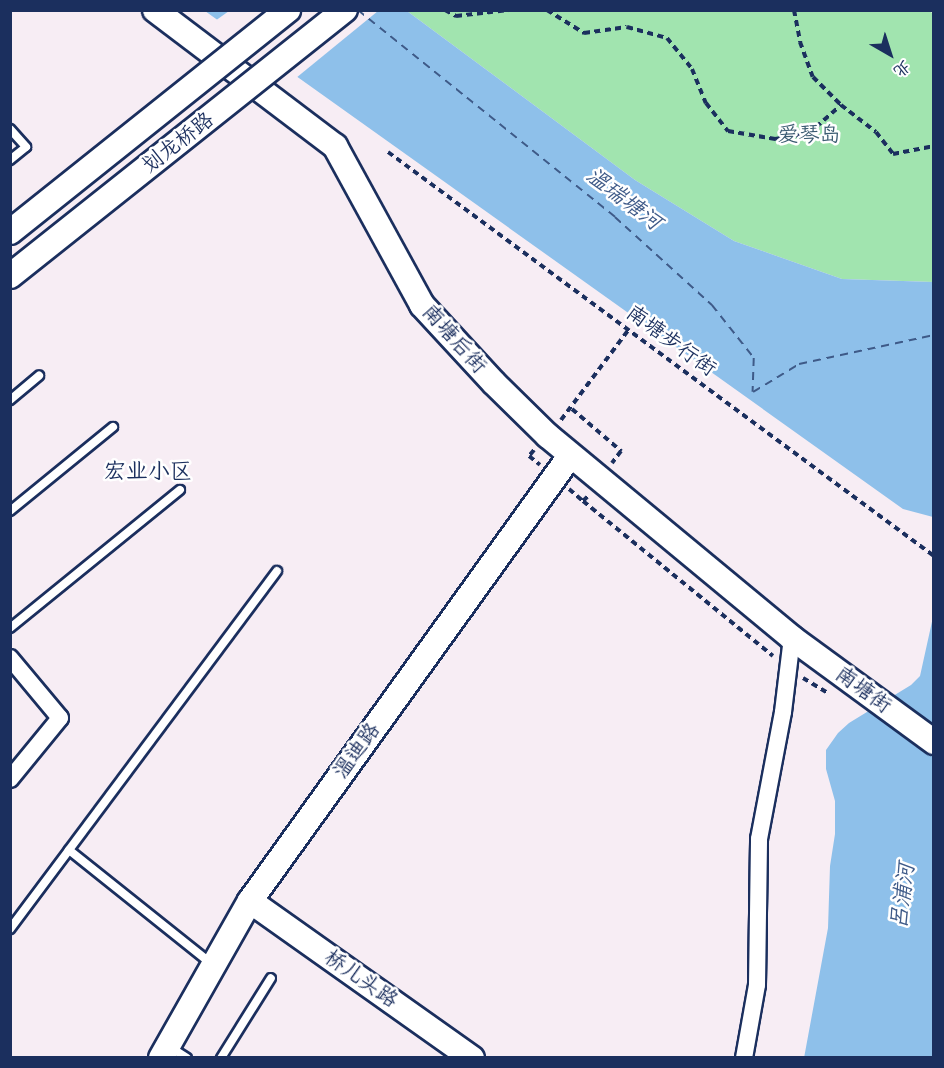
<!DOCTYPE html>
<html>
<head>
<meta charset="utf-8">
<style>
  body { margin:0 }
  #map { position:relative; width:944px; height:1068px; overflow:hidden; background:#f7edf4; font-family:Mynerve,"LXGW WenKai TC",sans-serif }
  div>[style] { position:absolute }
  .green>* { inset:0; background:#a1e4af }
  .water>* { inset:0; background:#8ec0ea }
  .pier>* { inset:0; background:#f7edf4 }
  .ferry>* { height:1.5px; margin-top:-0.75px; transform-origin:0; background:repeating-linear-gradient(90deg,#3e5a88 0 8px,transparent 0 14px) }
  .path>* { height:4px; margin-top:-2px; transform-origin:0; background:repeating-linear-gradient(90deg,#1b2f5e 0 6px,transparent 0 10.5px) }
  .roads { filter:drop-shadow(2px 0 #1b2f5e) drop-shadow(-2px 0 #1b2f5e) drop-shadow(0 2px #1b2f5e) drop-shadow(0 -2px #1b2f5e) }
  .lane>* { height:8px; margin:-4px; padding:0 4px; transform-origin:4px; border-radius:4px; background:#fff }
  .street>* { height:16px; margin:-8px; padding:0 8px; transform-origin:8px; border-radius:8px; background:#fff }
  .secondary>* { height:24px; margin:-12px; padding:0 12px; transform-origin:12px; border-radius:12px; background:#fff }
  .bridges { filter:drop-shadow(2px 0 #1b2f5e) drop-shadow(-2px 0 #1b2f5e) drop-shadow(0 2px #1b2f5e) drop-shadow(0 -2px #1b2f5e) }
  .secondary-bridge>* { height:24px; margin:-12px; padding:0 12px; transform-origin:12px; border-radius:12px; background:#fff }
  span { translate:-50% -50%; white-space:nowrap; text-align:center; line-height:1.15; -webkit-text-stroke:5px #fff; paint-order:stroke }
  .park-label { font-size:21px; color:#3c5c72 }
  .street-label { font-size:21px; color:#1b2f5e }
  .water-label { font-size:22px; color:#3e5a88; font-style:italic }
  .neighbourhood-label { font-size:22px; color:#1b2f5e }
  .frame { position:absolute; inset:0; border:12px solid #1b2f5e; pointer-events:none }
  .north { position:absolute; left:860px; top:24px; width:60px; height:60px; -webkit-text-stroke:4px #fff; paint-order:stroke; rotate:141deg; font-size:16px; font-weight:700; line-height:24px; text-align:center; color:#1b2f5e }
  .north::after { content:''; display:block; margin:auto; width:21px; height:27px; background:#1b2f5e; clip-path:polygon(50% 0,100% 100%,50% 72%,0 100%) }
</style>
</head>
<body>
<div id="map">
  <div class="green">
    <i style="clip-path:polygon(407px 11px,930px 11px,934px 15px,933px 282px,842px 279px,734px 241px,635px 180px)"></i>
  </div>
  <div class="water">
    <i style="clip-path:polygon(205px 11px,407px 11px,635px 180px,734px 241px,842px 279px,933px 282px,933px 517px,903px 509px)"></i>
    <i style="clip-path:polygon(933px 617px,933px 1057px,804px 1058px,828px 928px,830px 866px,835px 834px,835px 801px,826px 769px,826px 750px,838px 733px,849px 723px,911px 685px,920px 676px)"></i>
  </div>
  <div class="pier">
    <i style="clip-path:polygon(229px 11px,378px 11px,296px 78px,215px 21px)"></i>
  </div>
  <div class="ferry">
    <i style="left:358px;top:10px;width:330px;rotate:38.8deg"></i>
    <i style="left:615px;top:217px;width:131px;rotate:42.2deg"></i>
    <i style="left:712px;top:305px;width:68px;rotate:51.6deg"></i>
    <i style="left:754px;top:358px;width:34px;rotate:92deg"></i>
    <i style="left:753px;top:392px;width:54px;rotate:-31.3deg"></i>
    <i style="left:799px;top:364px;width:138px;rotate:-12.1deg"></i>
  </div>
  <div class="path">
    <i style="left:445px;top:10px;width:13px;rotate:29deg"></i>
    <i style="left:456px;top:16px;width:53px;rotate:-6.5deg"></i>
    <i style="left:547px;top:10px;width:44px;rotate:31.9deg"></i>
    <i style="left:584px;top:33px;width:43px;rotate:-7.9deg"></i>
    <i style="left:627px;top:27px;width:41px;rotate:15.4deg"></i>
    <i style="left:667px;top:38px;width:40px;rotate:51deg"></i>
    <i style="left:692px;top:69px;width:37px;rotate:68deg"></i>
    <i style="left:706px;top:103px;width:36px;rotate:52deg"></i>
    <i style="left:728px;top:131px;width:48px;rotate:9.7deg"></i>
    <i style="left:775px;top:139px;width:33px;rotate:-9deg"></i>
    <i style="left:808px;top:134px;width:44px;rotate:-41.3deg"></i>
    <i style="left:794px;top:10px;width:33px;rotate:79deg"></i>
    <i style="left:800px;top:42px;width:37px;rotate:70deg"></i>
    <i style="left:813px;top:77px;width:40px;rotate:45deg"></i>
    <i style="left:841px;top:105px;width:44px;rotate:37.6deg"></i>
    <i style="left:876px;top:132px;width:28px;rotate:52deg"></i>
    <i style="left:893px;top:154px;width:42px;rotate:-11deg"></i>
    <i style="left:388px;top:152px;width:679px;rotate:36.5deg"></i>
    <i style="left:572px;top:409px;width:65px;rotate:40.6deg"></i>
    <i style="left:621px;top:451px;width:15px;rotate:127deg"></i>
    <i style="left:561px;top:420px;width:114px;rotate:-53.2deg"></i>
    <i style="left:534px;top:450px;width:8px;rotate:130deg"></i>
    <i style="left:529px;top:456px;width:14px;rotate:39deg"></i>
    <i style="left:569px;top:489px;width:18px;rotate:41deg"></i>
    <i style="left:583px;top:501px;width:7px;rotate:-45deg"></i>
    <i style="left:583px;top:501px;width:245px;rotate:39.2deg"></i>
    <i style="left:803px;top:678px;width:29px;rotate:31deg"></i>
  </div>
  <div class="roads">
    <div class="lane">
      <i style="left:10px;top:129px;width:24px;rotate:48deg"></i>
      <i style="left:26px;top:147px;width:21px;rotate:141deg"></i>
      <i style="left:10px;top:400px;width:38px;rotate:-40deg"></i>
      <i style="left:10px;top:511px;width:133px;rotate:-39.2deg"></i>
      <i style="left:10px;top:628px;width:219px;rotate:-39.1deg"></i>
      <i style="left:10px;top:929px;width:99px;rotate:-53.2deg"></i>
      <i style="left:213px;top:965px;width:184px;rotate:-141.4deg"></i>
      <i style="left:69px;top:850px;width:348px;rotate:-53.3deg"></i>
      <i style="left:170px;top:1047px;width:20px;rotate:33deg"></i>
      <i style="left:221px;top:1058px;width:94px;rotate:-58deg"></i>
    </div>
    <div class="street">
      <i style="left:10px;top:658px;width:78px;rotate:50.2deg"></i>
      <i style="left:60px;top:718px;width:79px;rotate:129.3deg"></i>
      <i style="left:744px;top:1058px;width:74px;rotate:-79.9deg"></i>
      <i style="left:757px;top:985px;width:146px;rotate:-89.2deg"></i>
      <i style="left:759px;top:839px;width:129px;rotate:-79.3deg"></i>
      <i style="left:783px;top:712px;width:75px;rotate:-83.1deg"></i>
    </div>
    <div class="secondary">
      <i style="left:155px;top:10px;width:226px;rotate:37.1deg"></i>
      <i style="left:335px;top:146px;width:181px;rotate:61.3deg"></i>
      <i style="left:422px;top:305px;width:106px;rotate:47.3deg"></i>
      <i style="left:494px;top:383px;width:76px;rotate:44.5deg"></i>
      <i style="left:548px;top:436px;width:317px;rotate:39.6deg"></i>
      <i style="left:792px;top:638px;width:176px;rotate:36.2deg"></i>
      <i style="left:250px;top:901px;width:272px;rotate:35.3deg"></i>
      <i style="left:161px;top:1058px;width:180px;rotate:-60.5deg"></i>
      <i style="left:250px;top:901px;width:548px;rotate:-54.28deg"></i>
    </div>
  </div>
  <div class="bridges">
    <div class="secondary-bridge">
      <i style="left:10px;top:232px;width:356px;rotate:-38.6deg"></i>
      <i style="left:10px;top:276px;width:428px;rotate:-38.5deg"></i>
    </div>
  </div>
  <div class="park-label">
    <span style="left:809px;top:135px">爱琴岛</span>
  </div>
  <div class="street-label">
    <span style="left:178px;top:143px;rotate:-38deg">划龙桥路</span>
    <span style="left:454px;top:339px;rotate:48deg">南塘后街</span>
    <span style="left:671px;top:341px;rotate:36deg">南塘步行街</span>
    <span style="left:863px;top:690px;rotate:36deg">南塘街</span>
    <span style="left:357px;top:751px;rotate:-54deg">温迪路</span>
    <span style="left:361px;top:979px;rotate:35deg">桥儿头路</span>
  </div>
  <div class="water-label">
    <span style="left:623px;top:200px;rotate:37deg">温瑞塘河</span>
    <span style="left:904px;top:896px;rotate:-83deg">吕浦河</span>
  </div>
  <div class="neighbourhood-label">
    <span style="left:148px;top:473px">宏业小区</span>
  </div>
  <div class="frame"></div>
  <div class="north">北</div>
</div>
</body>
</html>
